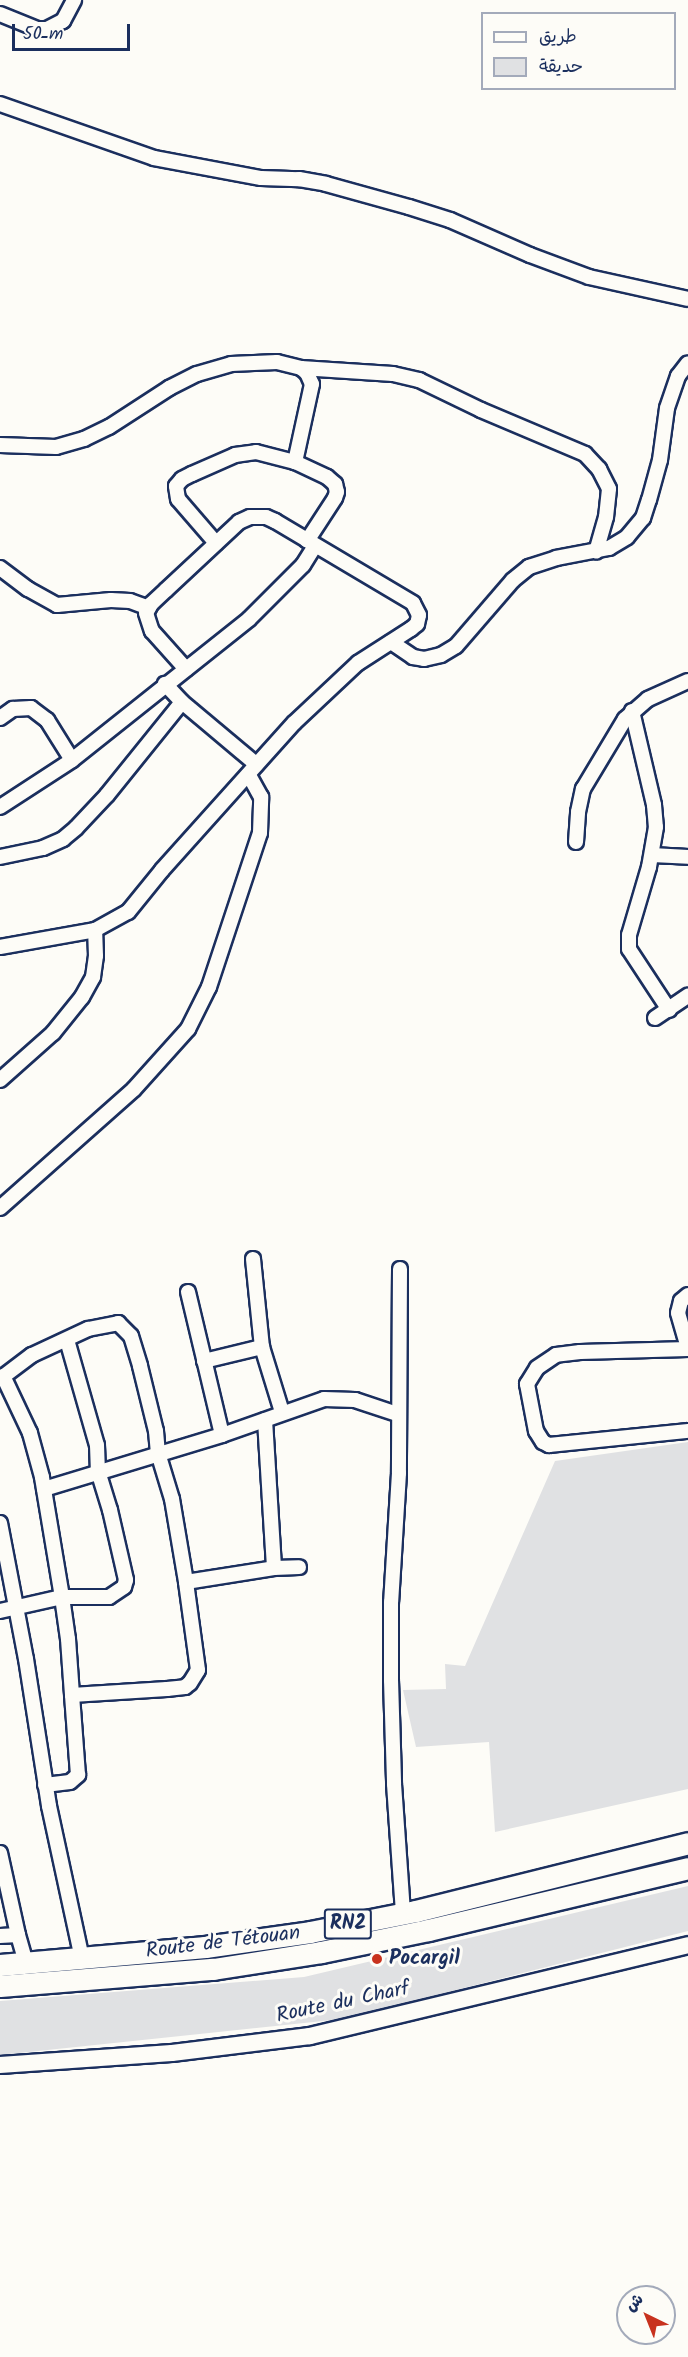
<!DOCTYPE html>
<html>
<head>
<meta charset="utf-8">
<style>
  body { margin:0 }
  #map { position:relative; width:688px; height:2357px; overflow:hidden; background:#fdfcf7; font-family:Kalam,"Playpen Sans Arabic",sans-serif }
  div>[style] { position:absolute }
  .green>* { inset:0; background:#e0e1e3 }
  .roads { filter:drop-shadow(2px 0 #1b2f5e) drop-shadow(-2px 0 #1b2f5e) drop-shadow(0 2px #1b2f5e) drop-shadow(0 -2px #1b2f5e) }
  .minor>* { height:14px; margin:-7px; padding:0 7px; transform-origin:7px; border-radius:7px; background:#fdfcf7 }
  .tertiary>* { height:16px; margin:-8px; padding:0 8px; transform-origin:8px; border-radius:8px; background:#fdfcf7 }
  .trunk>* { height:21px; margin:-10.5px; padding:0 10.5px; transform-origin:10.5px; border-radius:10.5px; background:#fdfcf7 }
  .dots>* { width:16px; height:16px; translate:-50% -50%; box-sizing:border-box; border:3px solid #fdfcf7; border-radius:50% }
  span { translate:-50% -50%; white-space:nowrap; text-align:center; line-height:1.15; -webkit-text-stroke:6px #fdfcf7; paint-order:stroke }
  .shield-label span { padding:2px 4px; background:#fdfcf7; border:2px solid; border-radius:4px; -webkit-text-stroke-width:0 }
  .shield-label { font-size:20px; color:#1b2f5e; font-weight:700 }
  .street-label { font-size:21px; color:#1b2f5e }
  .poi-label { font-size:21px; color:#1b2f5e; font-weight:700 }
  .left { translate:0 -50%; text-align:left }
  .legend { position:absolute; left:481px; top:12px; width:195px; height:78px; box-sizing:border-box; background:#fdfcf7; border:2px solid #a3aaba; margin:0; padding:8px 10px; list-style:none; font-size:18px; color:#1b2f5e }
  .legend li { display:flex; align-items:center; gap:12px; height:30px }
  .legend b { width:30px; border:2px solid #a3aaba }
  .north { position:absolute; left:616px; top:2285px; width:60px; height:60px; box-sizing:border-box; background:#fdfcf7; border:2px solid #a3aaba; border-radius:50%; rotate:317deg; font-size:16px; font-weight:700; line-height:24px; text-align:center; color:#1b2f5e }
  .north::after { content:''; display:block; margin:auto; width:21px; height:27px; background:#c8321e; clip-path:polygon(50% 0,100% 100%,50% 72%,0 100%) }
  .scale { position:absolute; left:12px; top:24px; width:118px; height:27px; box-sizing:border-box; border:3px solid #1b2f5e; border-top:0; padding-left:8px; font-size:18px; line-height:21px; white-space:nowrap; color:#1b2f5e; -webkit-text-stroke:4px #fdfcf7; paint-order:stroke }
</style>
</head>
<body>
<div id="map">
  <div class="green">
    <i style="clip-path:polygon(688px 1442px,688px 1789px,495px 1832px,489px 1742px,416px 1747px,403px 1690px,446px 1689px,445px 1664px,465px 1666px,555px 1461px)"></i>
    <i style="clip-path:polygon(688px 1886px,688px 1931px,342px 2019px,0 2055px,0 2001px,304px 1977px)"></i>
  </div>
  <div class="roads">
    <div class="minor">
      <i style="left:0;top:14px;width:40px;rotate:22deg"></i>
      <i style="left:37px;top:29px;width:10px"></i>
      <i style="left:47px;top:29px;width:18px;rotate:-27deg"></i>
      <i style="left:63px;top:21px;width:24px;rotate:-62deg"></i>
      <i style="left:0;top:104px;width:163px;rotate:19.3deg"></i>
      <i style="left:154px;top:158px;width:109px;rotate:10.6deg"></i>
      <i style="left:261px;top:178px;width:38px;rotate:2deg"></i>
      <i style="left:299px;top:179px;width:27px;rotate:10deg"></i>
      <i style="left:326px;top:184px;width:86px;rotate:15.5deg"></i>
      <i style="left:409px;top:207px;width:43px;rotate:17.6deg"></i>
      <i style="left:450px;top:220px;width:87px;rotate:23.6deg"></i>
      <i style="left:530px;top:255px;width:63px;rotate:20.4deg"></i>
      <i style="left:589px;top:277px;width:101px;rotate:12.5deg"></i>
      <i style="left:301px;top:368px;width:92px;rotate:3.7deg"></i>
      <i style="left:393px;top:374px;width:27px;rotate:13deg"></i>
      <i style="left:419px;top:380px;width:69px;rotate:25.8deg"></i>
      <i style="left:481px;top:410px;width:113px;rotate:22.9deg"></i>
      <i style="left:585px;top:454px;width:21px;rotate:47deg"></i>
      <i style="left:599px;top:469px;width:22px;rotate:63deg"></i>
      <i style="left:609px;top:489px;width:28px;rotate:96deg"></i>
      <i style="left:606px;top:517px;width:36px;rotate:106deg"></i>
      <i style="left:0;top:445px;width:56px;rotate:2deg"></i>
      <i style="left:56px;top:447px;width:29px;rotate:-16deg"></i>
      <i style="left:84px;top:439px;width:28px;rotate:-26deg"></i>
      <i style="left:109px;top:427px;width:72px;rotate:-33deg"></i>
      <i style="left:169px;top:388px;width:31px;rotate:-27deg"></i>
      <i style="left:197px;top:374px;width:35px;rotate:-16deg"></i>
      <i style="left:231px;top:364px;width:46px;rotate:-2.5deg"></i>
      <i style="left:277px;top:362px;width:25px;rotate:14deg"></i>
      <i style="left:301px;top:368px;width:8px;rotate:40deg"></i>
      <i style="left:307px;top:373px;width:12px;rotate:66deg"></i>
      <i style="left:312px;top:384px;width:80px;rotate:102.3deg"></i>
      <i style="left:216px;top:543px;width:58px;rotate:-130.8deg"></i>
      <i style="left:178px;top:499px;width:13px;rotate:-99deg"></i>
      <i style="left:176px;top:486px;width:9px;rotate:-49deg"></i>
      <i style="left:182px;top:479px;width:11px;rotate:-27deg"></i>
      <i style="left:192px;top:474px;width:47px;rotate:-23.8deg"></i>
      <i style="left:235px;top:455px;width:21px;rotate:-8deg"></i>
      <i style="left:256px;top:452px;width:40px;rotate:14.4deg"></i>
      <i style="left:295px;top:462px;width:35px;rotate:25deg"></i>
      <i style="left:327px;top:477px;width:11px;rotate:41deg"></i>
      <i style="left:335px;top:484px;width:8px;rotate:76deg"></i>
      <i style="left:337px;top:492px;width:6px;rotate:108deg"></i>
      <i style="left:335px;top:498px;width:51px;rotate:123.1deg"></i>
      <i style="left:0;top:568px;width:35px;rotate:37deg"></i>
      <i style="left:28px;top:589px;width:33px;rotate:29deg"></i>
      <i style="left:57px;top:605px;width:54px;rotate:-5.3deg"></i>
      <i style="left:111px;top:600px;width:19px;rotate:3deg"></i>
      <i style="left:130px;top:601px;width:20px;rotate:20deg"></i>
      <i style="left:391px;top:642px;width:27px;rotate:34deg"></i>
      <i style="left:413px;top:657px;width:11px;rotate:10deg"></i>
      <i style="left:424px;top:659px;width:17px;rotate:-13deg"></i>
      <i style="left:441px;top:655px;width:17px;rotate:-31deg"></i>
      <i style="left:456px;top:646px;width:87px;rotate:-49.2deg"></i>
      <i style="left:513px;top:580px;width:21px;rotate:-39deg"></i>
      <i style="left:529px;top:567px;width:28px;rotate:-18deg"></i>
      <i style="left:556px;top:558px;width:54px;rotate:-10.7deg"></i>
      <i style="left:609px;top:548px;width:21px;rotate:-31deg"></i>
      <i style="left:627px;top:537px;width:25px;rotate:-50deg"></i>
      <i style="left:643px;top:518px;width:19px;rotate:-72deg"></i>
      <i style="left:649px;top:500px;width:41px;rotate:-74.6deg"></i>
      <i style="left:660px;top:460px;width:52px;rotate:-82.3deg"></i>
      <i style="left:667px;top:408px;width:34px;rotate:-71deg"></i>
      <i style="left:678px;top:376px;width:16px;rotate:-52deg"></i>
      <i style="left:182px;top:702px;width:97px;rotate:40deg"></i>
      <i style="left:632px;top:711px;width:97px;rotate:76.8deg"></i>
      <i style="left:654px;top:805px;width:22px;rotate:85deg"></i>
      <i style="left:656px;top:827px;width:41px;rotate:99.9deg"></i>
      <i style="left:649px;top:867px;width:71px;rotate:106.4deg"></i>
      <i style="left:629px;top:935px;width:14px;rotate:90deg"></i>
      <i style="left:629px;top:949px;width:73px;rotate:56.7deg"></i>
      <i style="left:0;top:718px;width:16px;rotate:-35deg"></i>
      <i style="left:13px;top:709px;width:18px;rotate:-3deg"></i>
      <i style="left:31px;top:708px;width:20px;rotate:37deg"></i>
      <i style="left:47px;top:720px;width:47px;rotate:58deg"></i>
      <i style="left:0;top:807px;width:86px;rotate:-33.1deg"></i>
      <i style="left:72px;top:760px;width:226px;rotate:-38.5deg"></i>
      <i style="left:249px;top:619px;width:76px;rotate:-45deg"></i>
      <i style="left:303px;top:565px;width:22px;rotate:-58deg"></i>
      <i style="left:576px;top:842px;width:30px;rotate:-86deg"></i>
      <i style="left:578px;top:812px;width:24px;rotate:-78deg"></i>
      <i style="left:583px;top:789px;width:82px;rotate:-59deg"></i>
      <i style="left:625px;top:719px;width:30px;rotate:-41deg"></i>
      <i style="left:648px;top:699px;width:44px;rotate:-24.2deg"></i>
      <i style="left:652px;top:855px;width:36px;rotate:3deg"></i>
      <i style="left:0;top:857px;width:44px;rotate:-11.8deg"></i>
      <i style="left:43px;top:848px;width:22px;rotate:-24deg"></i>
      <i style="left:63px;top:839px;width:17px;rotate:-40deg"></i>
      <i style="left:76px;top:828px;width:45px;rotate:-46.8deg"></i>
      <i style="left:107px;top:795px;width:119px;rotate:-51.1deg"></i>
      <i style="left:182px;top:702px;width:25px;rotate:-133deg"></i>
      <i style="left:0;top:947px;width:97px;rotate:-10.1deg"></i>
      <i style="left:95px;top:930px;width:38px;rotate:-29deg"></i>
      <i style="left:128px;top:912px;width:54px;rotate:-51deg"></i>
      <i style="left:162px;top:870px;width:198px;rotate:-48.1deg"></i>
      <i style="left:294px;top:723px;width:88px;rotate:-43.2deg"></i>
      <i style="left:358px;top:663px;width:63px;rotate:-32.7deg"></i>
      <i style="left:411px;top:629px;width:8px;rotate:-40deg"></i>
      <i style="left:417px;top:624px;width:9px;rotate:-77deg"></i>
      <i style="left:419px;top:615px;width:13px;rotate:-117deg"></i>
      <i style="left:413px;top:603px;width:161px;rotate:-149.3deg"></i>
      <i style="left:275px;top:521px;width:10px;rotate:-156deg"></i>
      <i style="left:266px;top:517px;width:16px;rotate:180deg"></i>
      <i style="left:250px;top:517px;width:12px;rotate:156deg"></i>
      <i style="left:239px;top:522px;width:100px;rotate:137deg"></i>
      <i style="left:166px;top:590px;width:21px;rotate:137deg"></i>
      <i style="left:151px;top:604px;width:10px;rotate:119deg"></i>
      <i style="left:146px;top:613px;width:19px;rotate:72deg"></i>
      <i style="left:152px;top:631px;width:51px;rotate:48.2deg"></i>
      <i style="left:655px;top:1018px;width:40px;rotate:-34deg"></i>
      <i style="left:0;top:1080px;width:71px;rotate:-41.6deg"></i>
      <i style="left:53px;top:1033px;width:46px;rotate:-51.1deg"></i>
      <i style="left:82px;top:997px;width:23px;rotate:-61deg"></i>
      <i style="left:93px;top:977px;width:21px;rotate:-82deg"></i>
      <i style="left:96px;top:956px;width:26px;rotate:-92deg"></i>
      <i style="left:0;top:1208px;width:179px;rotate:-41.6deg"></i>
      <i style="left:134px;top:1089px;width:81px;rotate:-48deg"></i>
      <i style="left:188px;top:1029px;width:47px;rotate:-63.4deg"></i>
      <i style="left:209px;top:987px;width:162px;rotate:-71.7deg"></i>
      <i style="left:260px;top:833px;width:36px;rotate:-88deg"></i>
      <i style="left:261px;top:797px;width:26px;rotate:-119deg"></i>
      <i style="left:253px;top:1259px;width:88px;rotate:84.2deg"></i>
      <i style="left:262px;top:1347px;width:68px;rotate:72.9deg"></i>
      <i style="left:400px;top:1269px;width:204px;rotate:90.3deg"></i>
      <i style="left:399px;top:1473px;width:129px;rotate:93.5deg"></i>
      <i style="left:391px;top:1602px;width:78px;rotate:90deg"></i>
      <i style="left:391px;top:1680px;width:104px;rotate:88.3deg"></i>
      <i style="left:394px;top:1784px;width:129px;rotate:86deg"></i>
      <i style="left:188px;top:1292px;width:147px;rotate:76.6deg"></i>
      <i style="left:688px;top:1295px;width:9px;rotate:139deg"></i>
      <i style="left:681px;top:1301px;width:12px;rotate:104deg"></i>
      <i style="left:678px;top:1313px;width:37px;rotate:74deg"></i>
      <i style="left:67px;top:1340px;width:109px;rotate:74.1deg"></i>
      <i style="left:97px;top:1445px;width:26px;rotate:88deg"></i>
      <i style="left:98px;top:1471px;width:41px;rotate:72.9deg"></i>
      <i style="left:110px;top:1510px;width:72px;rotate:77.1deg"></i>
      <i style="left:126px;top:1580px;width:7px;rotate:106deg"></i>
      <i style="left:124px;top:1587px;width:18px;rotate:146deg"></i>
      <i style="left:109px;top:1597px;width:47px;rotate:180deg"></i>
      <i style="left:62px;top:1597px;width:42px;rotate:81.9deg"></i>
      <i style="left:68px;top:1639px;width:56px;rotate:85.9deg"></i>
      <i style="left:72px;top:1695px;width:95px;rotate:-3.6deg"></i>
      <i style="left:167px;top:1689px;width:18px;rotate:-6deg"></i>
      <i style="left:185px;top:1687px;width:6px;rotate:-39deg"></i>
      <i style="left:190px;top:1683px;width:15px;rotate:-58deg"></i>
      <i style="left:198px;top:1670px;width:89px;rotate:-97.8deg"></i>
      <i style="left:688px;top:1349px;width:108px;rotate:178.4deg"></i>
      <i style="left:580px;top:1352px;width:24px;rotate:173deg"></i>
      <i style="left:556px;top:1355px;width:23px;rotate:146deg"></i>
      <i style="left:537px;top:1368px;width:19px;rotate:122deg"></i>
      <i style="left:527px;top:1384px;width:48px;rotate:79.2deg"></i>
      <i style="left:536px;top:1431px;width:13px;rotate:58deg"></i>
      <i style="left:543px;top:1442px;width:7px;rotate:27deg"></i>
      <i style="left:549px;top:1445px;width:140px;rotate:-5.8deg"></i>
      <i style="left:204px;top:1361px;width:60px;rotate:-13.6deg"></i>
      <i style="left:0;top:1379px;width:40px;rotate:-37deg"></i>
      <i style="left:32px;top:1355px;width:62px;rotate:-24.9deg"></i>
      <i style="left:88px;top:1329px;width:31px;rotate:-11deg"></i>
      <i style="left:118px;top:1323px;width:18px;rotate:45deg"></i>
      <i style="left:131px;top:1336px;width:31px;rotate:73deg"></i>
      <i style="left:140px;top:1366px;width:67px;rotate:76.2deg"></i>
      <i style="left:156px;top:1431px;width:22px;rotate:85deg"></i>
      <i style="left:158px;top:1453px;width:48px;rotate:73.1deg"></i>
      <i style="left:172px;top:1499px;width:84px;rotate:80.4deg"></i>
      <i style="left:186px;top:1582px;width:89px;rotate:-9deg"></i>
      <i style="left:274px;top:1568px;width:25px;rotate:-2deg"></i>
      <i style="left:265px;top:1420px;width:148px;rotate:86.5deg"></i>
      <i style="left:44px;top:1489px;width:186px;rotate:-16.9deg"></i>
      <i style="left:222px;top:1435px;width:108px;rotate:-19.4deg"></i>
      <i style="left:324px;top:1399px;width:31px;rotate:2deg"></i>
      <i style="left:355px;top:1400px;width:44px;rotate:18.4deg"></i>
      <i style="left:0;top:1523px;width:138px;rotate:79.2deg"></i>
      <i style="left:26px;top:1659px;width:149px;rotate:81.1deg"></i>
      <i style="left:49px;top:1806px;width:156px;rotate:77.8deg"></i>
      <i style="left:0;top:1611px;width:64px;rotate:-12.7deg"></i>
      <i style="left:62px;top:1597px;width:122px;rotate:-99.5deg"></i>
      <i style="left:42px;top:1477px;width:46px;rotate:-105.3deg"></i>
      <i style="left:30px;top:1433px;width:63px;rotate:-115.3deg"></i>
      <i style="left:45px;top:1785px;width:25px;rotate:-7deg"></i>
      <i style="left:70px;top:1782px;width:11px;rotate:-41deg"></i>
      <i style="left:78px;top:1775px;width:80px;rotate:-94.3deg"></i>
      <i style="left:0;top:1853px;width:84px;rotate:77.6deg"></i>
      <i style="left:0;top:1936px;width:18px;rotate:-3deg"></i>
      <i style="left:18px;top:1935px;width:29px;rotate:74deg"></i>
    </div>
    <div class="tertiary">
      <i style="left:0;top:2065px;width:172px;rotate:-4deg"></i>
      <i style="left:172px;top:2053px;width:139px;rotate:-7deg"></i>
      <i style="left:310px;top:2036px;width:389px;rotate:-13.5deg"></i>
    </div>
    <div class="trunk">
      <i style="left:0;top:1965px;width:206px;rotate:-5deg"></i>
      <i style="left:205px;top:1947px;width:106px;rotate:-8.1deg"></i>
      <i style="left:310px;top:1932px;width:108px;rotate:-11.2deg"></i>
      <i style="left:416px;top:1911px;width:280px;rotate:-14deg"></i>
      <i style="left:0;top:1986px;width:214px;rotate:-4.6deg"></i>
      <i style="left:213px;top:1969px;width:109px;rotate:-8.9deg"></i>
      <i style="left:321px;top:1952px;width:109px;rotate:-11.6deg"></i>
      <i style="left:428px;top:1930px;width:267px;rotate:-13.4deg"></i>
    </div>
  </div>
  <div class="dots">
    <i style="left:377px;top:1959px;background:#c8321e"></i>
  </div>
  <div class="shield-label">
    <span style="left:348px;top:1924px">RN2</span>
  </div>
  <div class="street-label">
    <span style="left:223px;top:1943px;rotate:-7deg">Route de Tétouan</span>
    <span style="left:343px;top:2003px;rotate:-12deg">Route du Charf</span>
  </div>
  <div class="poi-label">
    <span class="left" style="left:389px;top:1959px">Pocargil</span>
  </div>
  <ul class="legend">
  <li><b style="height:8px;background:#fdfcf7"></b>طريق</li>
  <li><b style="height:16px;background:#e0e1e3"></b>حديقة</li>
  </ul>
  <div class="north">ش</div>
  <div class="scale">50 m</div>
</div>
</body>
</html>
